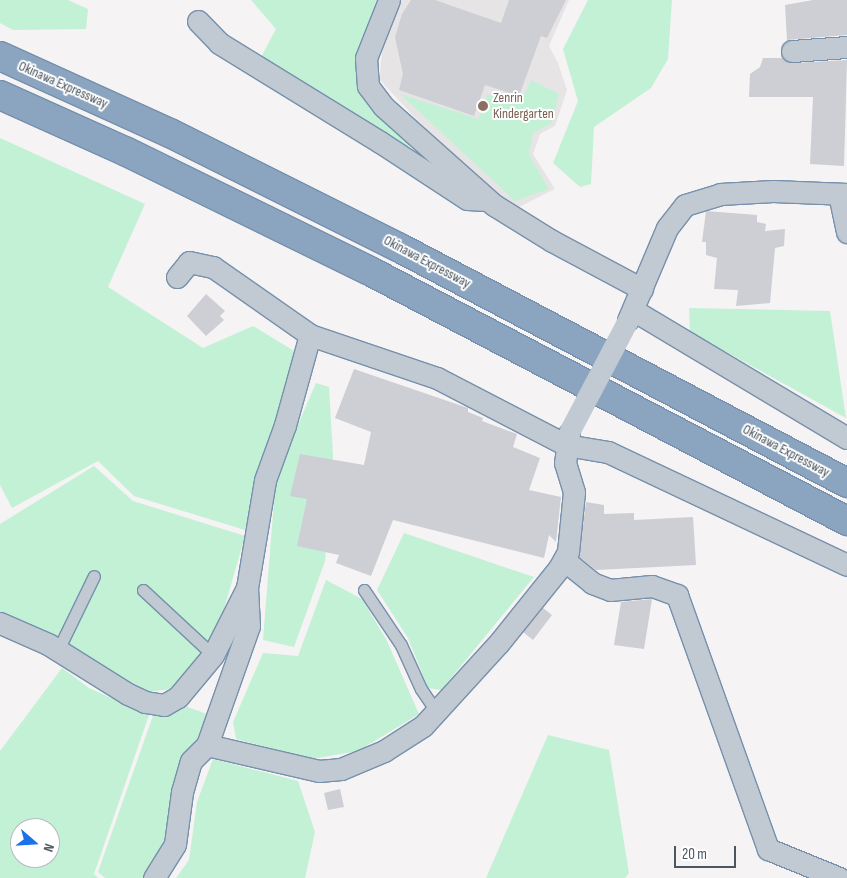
<!DOCTYPE html>
<html>
<head>
<meta charset="utf-8">
<style>
  body { margin:0 }
  #map { position:relative; width:847px; height:878px; overflow:hidden; background:#f5f3f3; font-family:"Sofia Sans Condensed",sans-serif }
  div>[style] { position:absolute }
  .education>* { inset:0; background:#e6e4e5 }
  .green>* { inset:0; background:#c3f1d5 }
  .building>* { inset:0; background:#cdcfd5 }
  .roads { filter:drop-shadow(1px 0 #7690ad) drop-shadow(-1px 0 #7690ad) drop-shadow(0 1px #7690ad) drop-shadow(0 -1px #7690ad) }
  .lane>* { height:11px; margin:-5.5px; padding:0 5.5px; transform-origin:5.5px; border-radius:5.5px; background:#c1cad2 }
  .street>* { height:21px; margin:-10.5px; padding:0 10.5px; transform-origin:10.5px; border-radius:10.5px; background:#c1cad2 }
  .highway>* { height:28px; margin:-14px; padding:0 14px; transform-origin:14px; border-radius:14px; background:#8ba5c1 }
  .street-bridge>* { height:21px; margin:-10.5px; padding:0 10.5px; transform-origin:10.5px; border-radius:10.5px; background:#c1cad2 }
  .dots>* { width:14px; height:14px; translate:-50% -50%; box-sizing:border-box; border:2px solid #fff; border-radius:50% }
  span { translate:-50% -50%; white-space:nowrap; text-align:center; line-height:1.15; -webkit-text-stroke:4px #fff; paint-order:stroke }
  .street-label { font-size:14px; color:#4a5661 }
  .education-label { font-size:14px; color:#785e54 }
  .left { translate:0 -50%; text-align:left }
  .north { position:absolute; left:10px; top:818px; width:50px; height:50px; box-sizing:border-box; background:#fff; border:1px solid #b7bbc0; border-radius:50%; rotate:109deg; font-size:14px; font-weight:700; line-height:20px; text-align:center; color:#4a5661 }
  .north::after { content:''; display:block; margin:auto; width:18px; height:22px; background:#1a73e8; clip-path:polygon(50% 0,100% 100%,50% 72%,0 100%) }
  .scale { position:absolute; left:674px; top:846px; width:62px; height:22px; box-sizing:border-box; border:2px solid #4a5661; border-top:0; padding-left:6px; font-size:15px; line-height:18px; white-space:nowrap; color:#4a5661; -webkit-text-stroke:4px #fff; paint-order:stroke }
</style>
</head>
<body>
<div id="map">
  <div class="education">
    <i style="clip-path:polygon(400px 0,569px 0,549px 46px,558px 63px,567px 90px,555px 126px,540px 134px,533px 154px,555px 189px,513px 210px,419px 122px,379px 79px,386px 20px)"></i>
  </div>
  <div class="green">
    <i style="clip-path:polygon(0 0,68px 0,88px 9px,86px 29px,13px 30px,0 23px)"></i>
    <i style="clip-path:polygon(251px 0,377px 0,357px 61px,413px 146px,401px 147px,260px 59px,276px 29px)"></i>
    <i style="clip-path:polygon(588px 0,672px 0,668px 59px,651px 88px,594px 127px,591px 184px,580px 187px,553px 163px,578px 101px,563px 49px)"></i>
    <i style="clip-path:polygon(531px 80px,559px 94px,551px 124px,533px 133px,529px 155px,549px 189px,515px 201px,400px 94px,478px 119px,487px 95px,521px 102px)"></i>
    <i style="clip-path:polygon(0 138px,145px 204px,108px 287px,203px 348px,253px 326px,294px 351px,245px 530px,134px 496px,98px 461px,12px 508px,0 485px)"></i>
    <i style="clip-path:polygon(689px 308px,830px 311px,846px 418px,690px 332px)"></i>
    <i style="clip-path:polygon(316px 383px,329px 387px,333px 455px,325px 561px,294px 647px,263px 640px,276px 476px)"></i>
    <i style="clip-path:polygon(94px 466px,133px 501px,245px 536px,218px 630px,190px 672px,171px 689px,148px 692px,55px 639px,0 616px,0 524px)"></i>
    <i style="clip-path:polygon(404px 533px,534px 577px,441px 690px,428px 688px,408px 638px,377px 590px)"></i>
    <i style="clip-path:polygon(326px 580px,362px 599px,386px 639px,419px 714px,358px 751px,312px 759px,236px 739px,233px 722px,263px 653px,298px 656px)"></i>
    <i style="clip-path:polygon(evenodd,62px 668px,89px 688px,149px 715px,94px 874px,98px 878px,0 878px,0 751px,62px 668px,20px 828px,50px 828px,50px 858px,20px 858px,20px 828px)"></i>
    <i style="clip-path:polygon(182px 705px,207px 714px,173px 799px,167px 835px,147px 878px,105px 878px,98px 872px,155px 710px)"></i>
    <i style="clip-path:polygon(548px 735px,609px 750px,629px 873px,625px 878px,486px 878px)"></i>
    <i style="clip-path:polygon(213px 759px,298px 781px,315px 832px,305px 878px,176px 878px,189px 860px,197px 802px)"></i>
  </div>
  <div class="building">
    <i style="clip-path:polygon(411px 0,435px 0,501px 23px,509px 0,566px 0,547px 38px,541px 36px,519px 96px,485px 85px,474px 116px,399px 90px,403px 74px,395px 37px,402px 14px)"></i>
    <i style="clip-path:polygon(813px 0,847px 0,847px 35px,787px 40px,785px 5px)"></i>
    <i style="clip-path:polygon(763px 58px,782px 58px,793px 63px,847px 60px,844px 166px,810px 164px,813px 97px,749px 97px,750px 74px,760px 67px)"></i>
    <i style="clip-path:polygon(706px 211px,757px 215px,757px 222px,766px 224px,765px 231px,785px 229px,784px 246px,775px 248px,770px 303px,736px 306px,738px 290px,714px 289px,717px 258px,706px 255px,706px 242px,702px 242px)"></i>
    <i style="clip-path:polygon(206px 294px,225px 311px,220px 316px,224px 320px,206px 336px,187px 316px)"></i>
    <i style="clip-path:polygon(354px 369px,468px 408px,468px 412px,483px 418px,482px 421px,517px 434px,513px 447px,540px 458px,529px 490px,561px 497px,556px 542px,549px 535px,544px 558px,393px 520px,371px 576px,336px 563px,339px 555px,297px 546px,307px 499px,290px 496px,300px 454px,364px 465px,371px 432px,335px 418px)"></i>
    <i style="clip-path:polygon(586px 502px,604px 505px,604px 514px,634px 513px,634px 520px,693px 517px,696px 565px,596px 570px,579px 557px)"></i>
    <i style="clip-path:polygon(652px 599px,644px 649px,614px 645px,621px 602px)"></i>
    <i style="clip-path:polygon(543px 608px,552px 615px,533px 640px,523px 632px)"></i>
    <i style="clip-path:polygon(340px 789px,344px 807px,328px 810px,324px 793px)"></i>
  </div>
  <div class="roads">
    <div class="lane">
      <i style="left:143px;top:590px;width:96px;rotate:42.9deg"></i>
      <i style="left:364px;top:590px;width:66px;rotate:56.1deg"></i>
      <i style="left:401px;top:645px;width:48px;rotate:65.6deg"></i>
      <i style="left:421px;top:689px;width:29px;rotate:56deg"></i>
      <i style="left:58px;top:650px;width:82px;rotate:-64.1deg"></i>
    </div>
    <div class="street">
      <i style="left:389px;top:0;width:62px;rotate:111.6deg"></i>
      <i style="left:366px;top:58px;width:28px;rotate:86deg"></i>
      <i style="left:368px;top:86px;width:26px;rotate:53deg"></i>
      <i style="left:384px;top:107px;width:147px;rotate:41.7deg"></i>
      <i style="left:494px;top:205px;width:68px;rotate:31.8deg"></i>
      <i style="left:552px;top:241px;width:102px;rotate:28.1deg"></i>
      <i style="left:198px;top:21px;width:30px;rotate:46deg"></i>
      <i style="left:219px;top:43px;width:189px;rotate:31.6deg"></i>
      <i style="left:380px;top:142px;width:104px;rotate:33.2deg"></i>
      <i style="left:467px;top:199px;width:20px;rotate:3deg"></i>
      <i style="left:792px;top:51px;width:55px;rotate:-4.2deg"></i>
      <i style="left:839px;top:194px;width:39px;rotate:78deg"></i>
      <i style="left:177px;top:277px;width:19px;rotate:-51deg"></i>
      <i style="left:189px;top:262px;width:25px;rotate:12deg"></i>
      <i style="left:213px;top:267px;width:118px;rotate:35deg"></i>
      <i style="left:310px;top:335px;width:134px;rotate:18.7deg"></i>
      <i style="left:437px;top:378px;width:145px;rotate:27.4deg"></i>
      <i style="left:566px;top:445px;width:43px;rotate:9.5deg"></i>
      <i style="left:608px;top:452px;width:264px;rotate:25.3deg"></i>
      <i style="left:633px;top:310px;width:249px;rotate:30.9deg"></i>
      <i style="left:628px;top:320px;width:100px;rotate:-67deg"></i>
      <i style="left:667px;top:228px;width:29px;rotate:-52deg"></i>
      <i style="left:685px;top:205px;width:37px;rotate:-17deg"></i>
      <i style="left:720px;top:194px;width:53px;rotate:-3.2deg"></i>
      <i style="left:773px;top:191px;width:74px;rotate:2.3deg"></i>
      <i style="left:564px;top:560px;width:36px;rotate:39deg"></i>
      <i style="left:592px;top:583px;width:19px;rotate:21deg"></i>
      <i style="left:610px;top:590px;width:42px;rotate:-5.4deg"></i>
      <i style="left:652px;top:586px;width:27px;rotate:20deg"></i>
      <i style="left:677px;top:595px;width:270px;rotate:70.3deg"></i>
      <i style="left:768px;top:849px;width:77px;rotate:22.2deg"></i>
      <i style="left:0;top:623px;width:52px;rotate:23.6deg"></i>
      <i style="left:48px;top:644px;width:94px;rotate:32deg"></i>
      <i style="left:128px;top:694px;width:19px;rotate:25deg"></i>
      <i style="left:145px;top:702px;width:19px;rotate:9deg"></i>
      <i style="left:164px;top:705px;width:16px;rotate:-30deg"></i>
      <i style="left:178px;top:697px;width:55px;rotate:-50.2deg"></i>
      <i style="left:213px;top:655px;width:75px;rotate:-63.1deg"></i>
      <i style="left:207px;top:745px;width:115px;rotate:13.1deg"></i>
      <i style="left:319px;top:771px;width:22px;rotate:-5deg"></i>
      <i style="left:341px;top:769px;width:47px;rotate:-22.7deg"></i>
      <i style="left:384px;top:751px;width:46px;rotate:-32.7deg"></i>
      <i style="left:423px;top:726px;width:111px;rotate:-47.6deg"></i>
      <i style="left:498px;top:644px;width:97px;rotate:-51.2deg"></i>
      <i style="left:559px;top:568px;width:18px;rotate:-61deg"></i>
      <i style="left:568px;top:552px;width:60px;rotate:-84.3deg"></i>
      <i style="left:574px;top:492px;width:30px;rotate:-107deg"></i>
      <i style="left:565px;top:463px;width:30px;rotate:-82deg"></i>
      <i style="left:154px;top:878px;width:40px;rotate:-58deg"></i>
      <i style="left:175px;top:844px;width:52px;rotate:-82.3deg"></i>
      <i style="left:182px;top:792px;width:32px;rotate:-74deg"></i>
      <i style="left:191px;top:761px;width:23px;rotate:-45deg"></i>
      <i style="left:207px;top:745px;width:126px;rotate:-70.6deg"></i>
      <i style="left:249px;top:626px;width:38px;rotate:-93deg"></i>
      <i style="left:247px;top:588px;width:109px;rotate:-80.5deg"></i>
      <i style="left:265px;top:480px;width:59px;rotate:-70deg"></i>
      <i style="left:285px;top:425px;width:93px;rotate:-74.5deg"></i>
    </div>
    <div class="highway">
      <i style="left:0;top:56px;width:187px;rotate:24.4deg"></i>
      <i style="left:170px;top:133px;width:257px;rotate:26.6deg"></i>
      <i style="left:400px;top:248px;width:505px;rotate:27.73deg"></i>
      <i style="left:0;top:95px;width:139px;rotate:24.2deg"></i>
      <i style="left:127px;top:152px;width:268px;rotate:26.1deg"></i>
      <i style="left:368px;top:270px;width:541px;rotate:27.65deg"></i>
    </div>
  </div>
  <div class="street-bridge">
    <i style="left:570px;top:430px;width:124px;rotate:-62.2deg"></i>
  </div>
  <div class="dots">
    <i style="left:483px;top:106px;background:#8d6e63"></i>
  </div>
  <div class="street-label">
    <span style="left:63px;top:85px;rotate:24deg">Okinawa Expressway</span>
    <span style="left:427px;top:262px;rotate:28deg">Okinawa Expressway</span>
    <span style="left:786px;top:451px;rotate:28deg">Okinawa Expressway</span>
  </div>
  <div class="education-label">
    <span class="left" style="left:493px;top:106px">Zenrin<br>Kindergarten</span>
  </div>
  <div class="north">N</div>
  <div class="scale">20 m</div>
</div>
</body>
</html>
